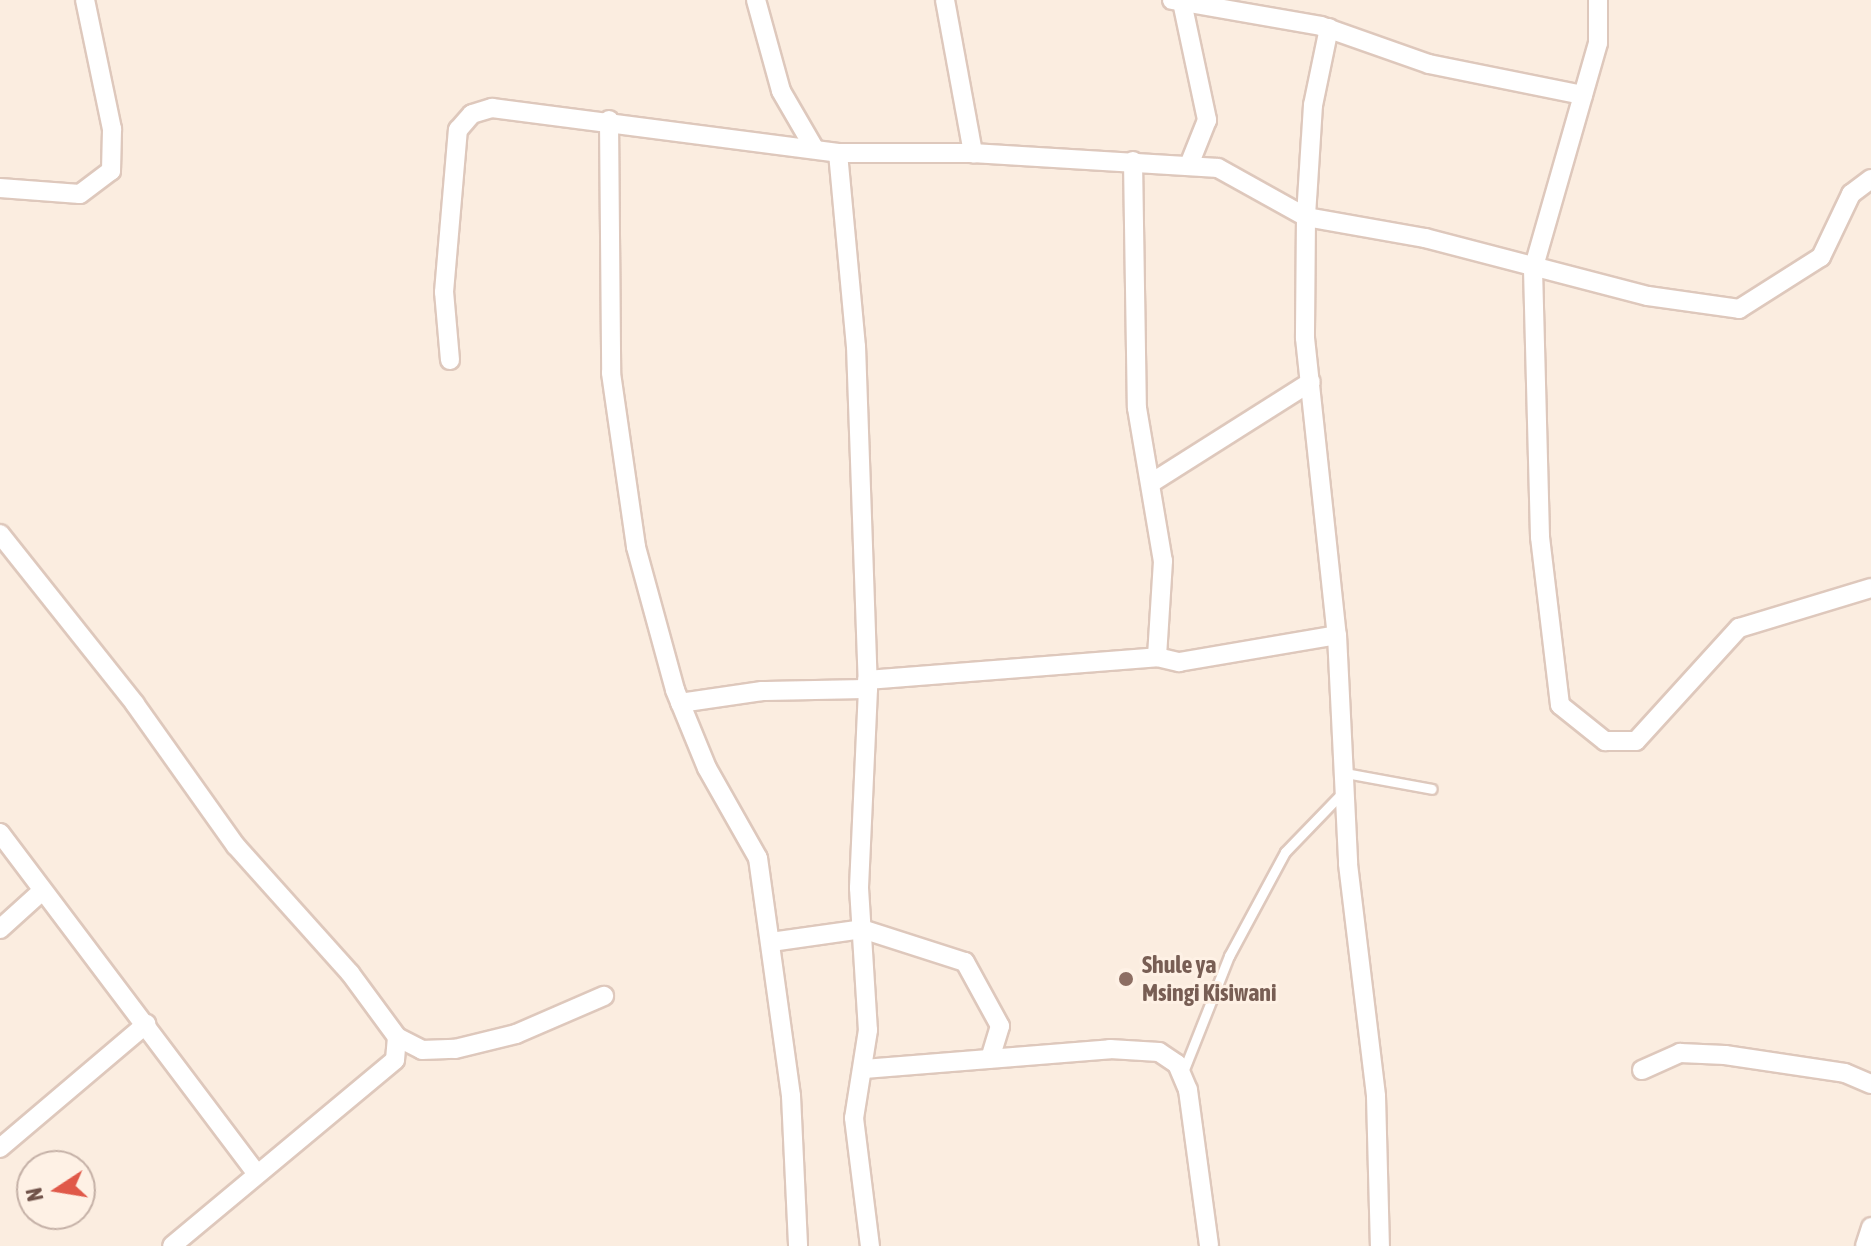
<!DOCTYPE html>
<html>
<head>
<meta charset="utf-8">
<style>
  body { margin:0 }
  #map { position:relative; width:1871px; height:1246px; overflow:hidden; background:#fbede0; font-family:"Asap Condensed",sans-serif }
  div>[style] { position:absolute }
  .roads { filter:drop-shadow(2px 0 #dec8bc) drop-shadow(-2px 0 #dec8bc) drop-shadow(0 2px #dec8bc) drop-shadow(0 -2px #dec8bc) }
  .service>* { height:9px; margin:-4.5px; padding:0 4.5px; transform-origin:4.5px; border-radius:4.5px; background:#fff }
  .minor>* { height:18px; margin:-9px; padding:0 9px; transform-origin:9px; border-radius:9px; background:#fff }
  .dots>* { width:22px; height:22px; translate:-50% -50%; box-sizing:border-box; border:4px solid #fef1e5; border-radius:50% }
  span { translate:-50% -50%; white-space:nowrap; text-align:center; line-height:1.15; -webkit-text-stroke:6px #fef1e5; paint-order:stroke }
  .education-label { font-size:24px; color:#785e54; font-weight:700 }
  .left { translate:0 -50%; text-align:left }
  .north { position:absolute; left:16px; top:1150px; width:80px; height:80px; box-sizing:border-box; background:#fef1e5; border:2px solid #c5b1a7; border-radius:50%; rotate:258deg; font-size:22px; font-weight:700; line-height:32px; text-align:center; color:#705249 }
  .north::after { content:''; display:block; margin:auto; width:28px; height:36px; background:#e05949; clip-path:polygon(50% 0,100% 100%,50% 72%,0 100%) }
</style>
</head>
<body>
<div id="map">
  <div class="roads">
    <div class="service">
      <i style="left:1345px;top:773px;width:88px;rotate:10.4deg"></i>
      <i style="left:1183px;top:1072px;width:125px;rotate:-68.4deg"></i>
      <i style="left:1229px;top:956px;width:118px;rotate:-61.7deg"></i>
      <i style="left:1285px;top:852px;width:85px;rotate:-46deg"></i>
    </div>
    <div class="minor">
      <i style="left:756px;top:0;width:94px;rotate:74.6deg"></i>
      <i style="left:781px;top:91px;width:66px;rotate:59.9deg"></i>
      <i style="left:945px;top:0;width:156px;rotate:79.6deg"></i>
      <i style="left:1172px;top:0;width:151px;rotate:9.9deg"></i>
      <i style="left:1321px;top:26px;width:114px;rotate:19.4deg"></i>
      <i style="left:1429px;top:64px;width:157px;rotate:11.4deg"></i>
      <i style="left:1598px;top:0;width:43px;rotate:90deg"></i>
      <i style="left:1598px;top:43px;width:235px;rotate:106deg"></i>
      <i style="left:1533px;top:269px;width:268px;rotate:88.5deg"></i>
      <i style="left:1540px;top:537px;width:169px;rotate:83.2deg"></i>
      <i style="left:1560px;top:705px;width:58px;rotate:38.7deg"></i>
      <i style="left:1605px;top:741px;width:31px"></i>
      <i style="left:1636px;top:741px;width:153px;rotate:-47.7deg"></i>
      <i style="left:1739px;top:628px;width:138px;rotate:-16.9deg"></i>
      <i style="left:1182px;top:2px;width:121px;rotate:78deg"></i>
      <i style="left:1207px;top:120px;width:48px;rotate:111.8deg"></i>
      <i style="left:1329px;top:28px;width:79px;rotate:101.7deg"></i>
      <i style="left:1313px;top:105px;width:112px;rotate:93.6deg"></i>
      <i style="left:1306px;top:217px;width:121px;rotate:10deg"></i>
      <i style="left:1425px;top:238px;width:230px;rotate:14.6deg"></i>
      <i style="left:1648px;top:296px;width:92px;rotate:8.1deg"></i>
      <i style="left:1739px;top:309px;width:97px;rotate:-32.4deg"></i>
      <i style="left:1821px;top:257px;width:70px;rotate:-64.5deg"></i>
      <i style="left:1851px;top:194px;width:25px;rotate:-37deg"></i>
      <i style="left:609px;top:120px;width:253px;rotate:89.5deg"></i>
      <i style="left:611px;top:373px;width:176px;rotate:81.8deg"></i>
      <i style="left:636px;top:547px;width:148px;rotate:74.7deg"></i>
      <i style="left:675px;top:690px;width:84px;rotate:67.7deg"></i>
      <i style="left:707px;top:768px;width:103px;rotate:60.5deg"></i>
      <i style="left:758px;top:858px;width:240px;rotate:82.1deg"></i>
      <i style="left:791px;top:1096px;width:150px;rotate:87.3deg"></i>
      <i style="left:838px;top:153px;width:194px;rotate:84.7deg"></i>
      <i style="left:856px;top:346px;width:343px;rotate:88deg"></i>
      <i style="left:868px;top:689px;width:199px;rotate:92.6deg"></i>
      <i style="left:859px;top:888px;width:142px;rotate:86.4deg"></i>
      <i style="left:868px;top:1030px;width:89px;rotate:99deg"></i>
      <i style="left:854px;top:1118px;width:129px;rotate:82.9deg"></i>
      <i style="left:1133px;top:161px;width:247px;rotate:89.1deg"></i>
      <i style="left:1137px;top:408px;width:155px;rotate:80.4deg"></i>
      <i style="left:1163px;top:561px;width:96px;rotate:93.6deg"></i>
      <i style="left:0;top:188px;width:80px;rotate:4.3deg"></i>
      <i style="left:80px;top:194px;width:39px;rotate:-37deg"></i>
      <i style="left:111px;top:171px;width:42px;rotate:-88.6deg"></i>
      <i style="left:112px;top:129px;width:132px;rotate:-101.8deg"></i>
      <i style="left:450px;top:360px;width:68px;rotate:-95deg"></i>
      <i style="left:444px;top:292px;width:163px;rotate:-85.1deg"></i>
      <i style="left:458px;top:130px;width:21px;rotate:-49deg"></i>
      <i style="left:472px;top:114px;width:21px;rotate:-17deg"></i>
      <i style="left:492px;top:108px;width:349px;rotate:7.4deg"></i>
      <i style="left:838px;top:153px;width:135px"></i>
      <i style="left:973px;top:153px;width:245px;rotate:3.5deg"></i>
      <i style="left:1218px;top:168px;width:101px;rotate:29.1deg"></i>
      <i style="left:1306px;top:217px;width:121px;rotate:90.5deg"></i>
      <i style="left:1305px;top:338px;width:299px;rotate:83.9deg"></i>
      <i style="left:1337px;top:635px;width:229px;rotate:87.2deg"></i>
      <i style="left:1348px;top:864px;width:234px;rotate:83.1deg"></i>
      <i style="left:1376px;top:1096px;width:150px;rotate:88.5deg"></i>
      <i style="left:1151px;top:483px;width:189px;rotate:-32.3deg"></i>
      <i style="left:0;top:534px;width:217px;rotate:51.5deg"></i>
      <i style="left:135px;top:704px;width:174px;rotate:54.6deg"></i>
      <i style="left:236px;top:846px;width:171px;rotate:48.1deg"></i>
      <i style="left:350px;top:973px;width:79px;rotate:53.7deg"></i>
      <i style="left:397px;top:1037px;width:23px;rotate:95deg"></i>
      <i style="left:395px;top:1060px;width:290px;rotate:140.2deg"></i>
      <i style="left:867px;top:680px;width:291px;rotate:-4.5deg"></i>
      <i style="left:1157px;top:657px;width:23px;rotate:13deg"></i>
      <i style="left:1179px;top:662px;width:160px;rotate:-9.7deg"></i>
      <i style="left:680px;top:703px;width:83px;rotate:-8.3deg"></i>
      <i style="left:762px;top:691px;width:106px;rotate:-1.1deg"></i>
      <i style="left:0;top:833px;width:427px;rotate:53deg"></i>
      <i style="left:0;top:929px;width:57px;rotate:-42.1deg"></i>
      <i style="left:771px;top:942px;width:92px;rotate:-8.1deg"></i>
      <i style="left:862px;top:929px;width:108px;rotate:17.8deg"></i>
      <i style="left:965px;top:962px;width:73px;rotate:61.3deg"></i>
      <i style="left:1000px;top:1026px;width:34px;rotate:107deg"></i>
      <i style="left:397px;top:1037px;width:28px;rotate:27deg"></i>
      <i style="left:422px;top:1050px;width:33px;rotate:-2deg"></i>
      <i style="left:455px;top:1049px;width:63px;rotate:-13.8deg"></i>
      <i style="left:516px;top:1034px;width:96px;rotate:-23.4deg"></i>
      <i style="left:864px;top:1069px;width:247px;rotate:-4.6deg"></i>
      <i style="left:1110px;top:1049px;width:49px;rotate:3.5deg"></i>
      <i style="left:1159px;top:1052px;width:22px;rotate:34deg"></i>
      <i style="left:1177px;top:1064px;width:28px;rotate:67deg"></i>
      <i style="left:1188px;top:1090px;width:157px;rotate:82.3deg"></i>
      <i style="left:1642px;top:1070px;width:42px;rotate:-24.1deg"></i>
      <i style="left:1680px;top:1053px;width:45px;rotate:2.5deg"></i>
      <i style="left:1725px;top:1055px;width:121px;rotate:8.5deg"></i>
      <i style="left:1845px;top:1073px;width:28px;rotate:23deg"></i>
      <i style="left:0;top:1148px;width:192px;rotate:-40.3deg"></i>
      <i style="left:1865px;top:1246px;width:20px;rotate:-72deg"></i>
    </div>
  </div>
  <div class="dots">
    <i style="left:1126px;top:979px;background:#8d6e63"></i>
  </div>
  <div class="education-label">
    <span class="left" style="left:1142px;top:979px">Shule ya<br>Msingi Kisiwani</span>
  </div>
  <div class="north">N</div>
</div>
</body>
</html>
